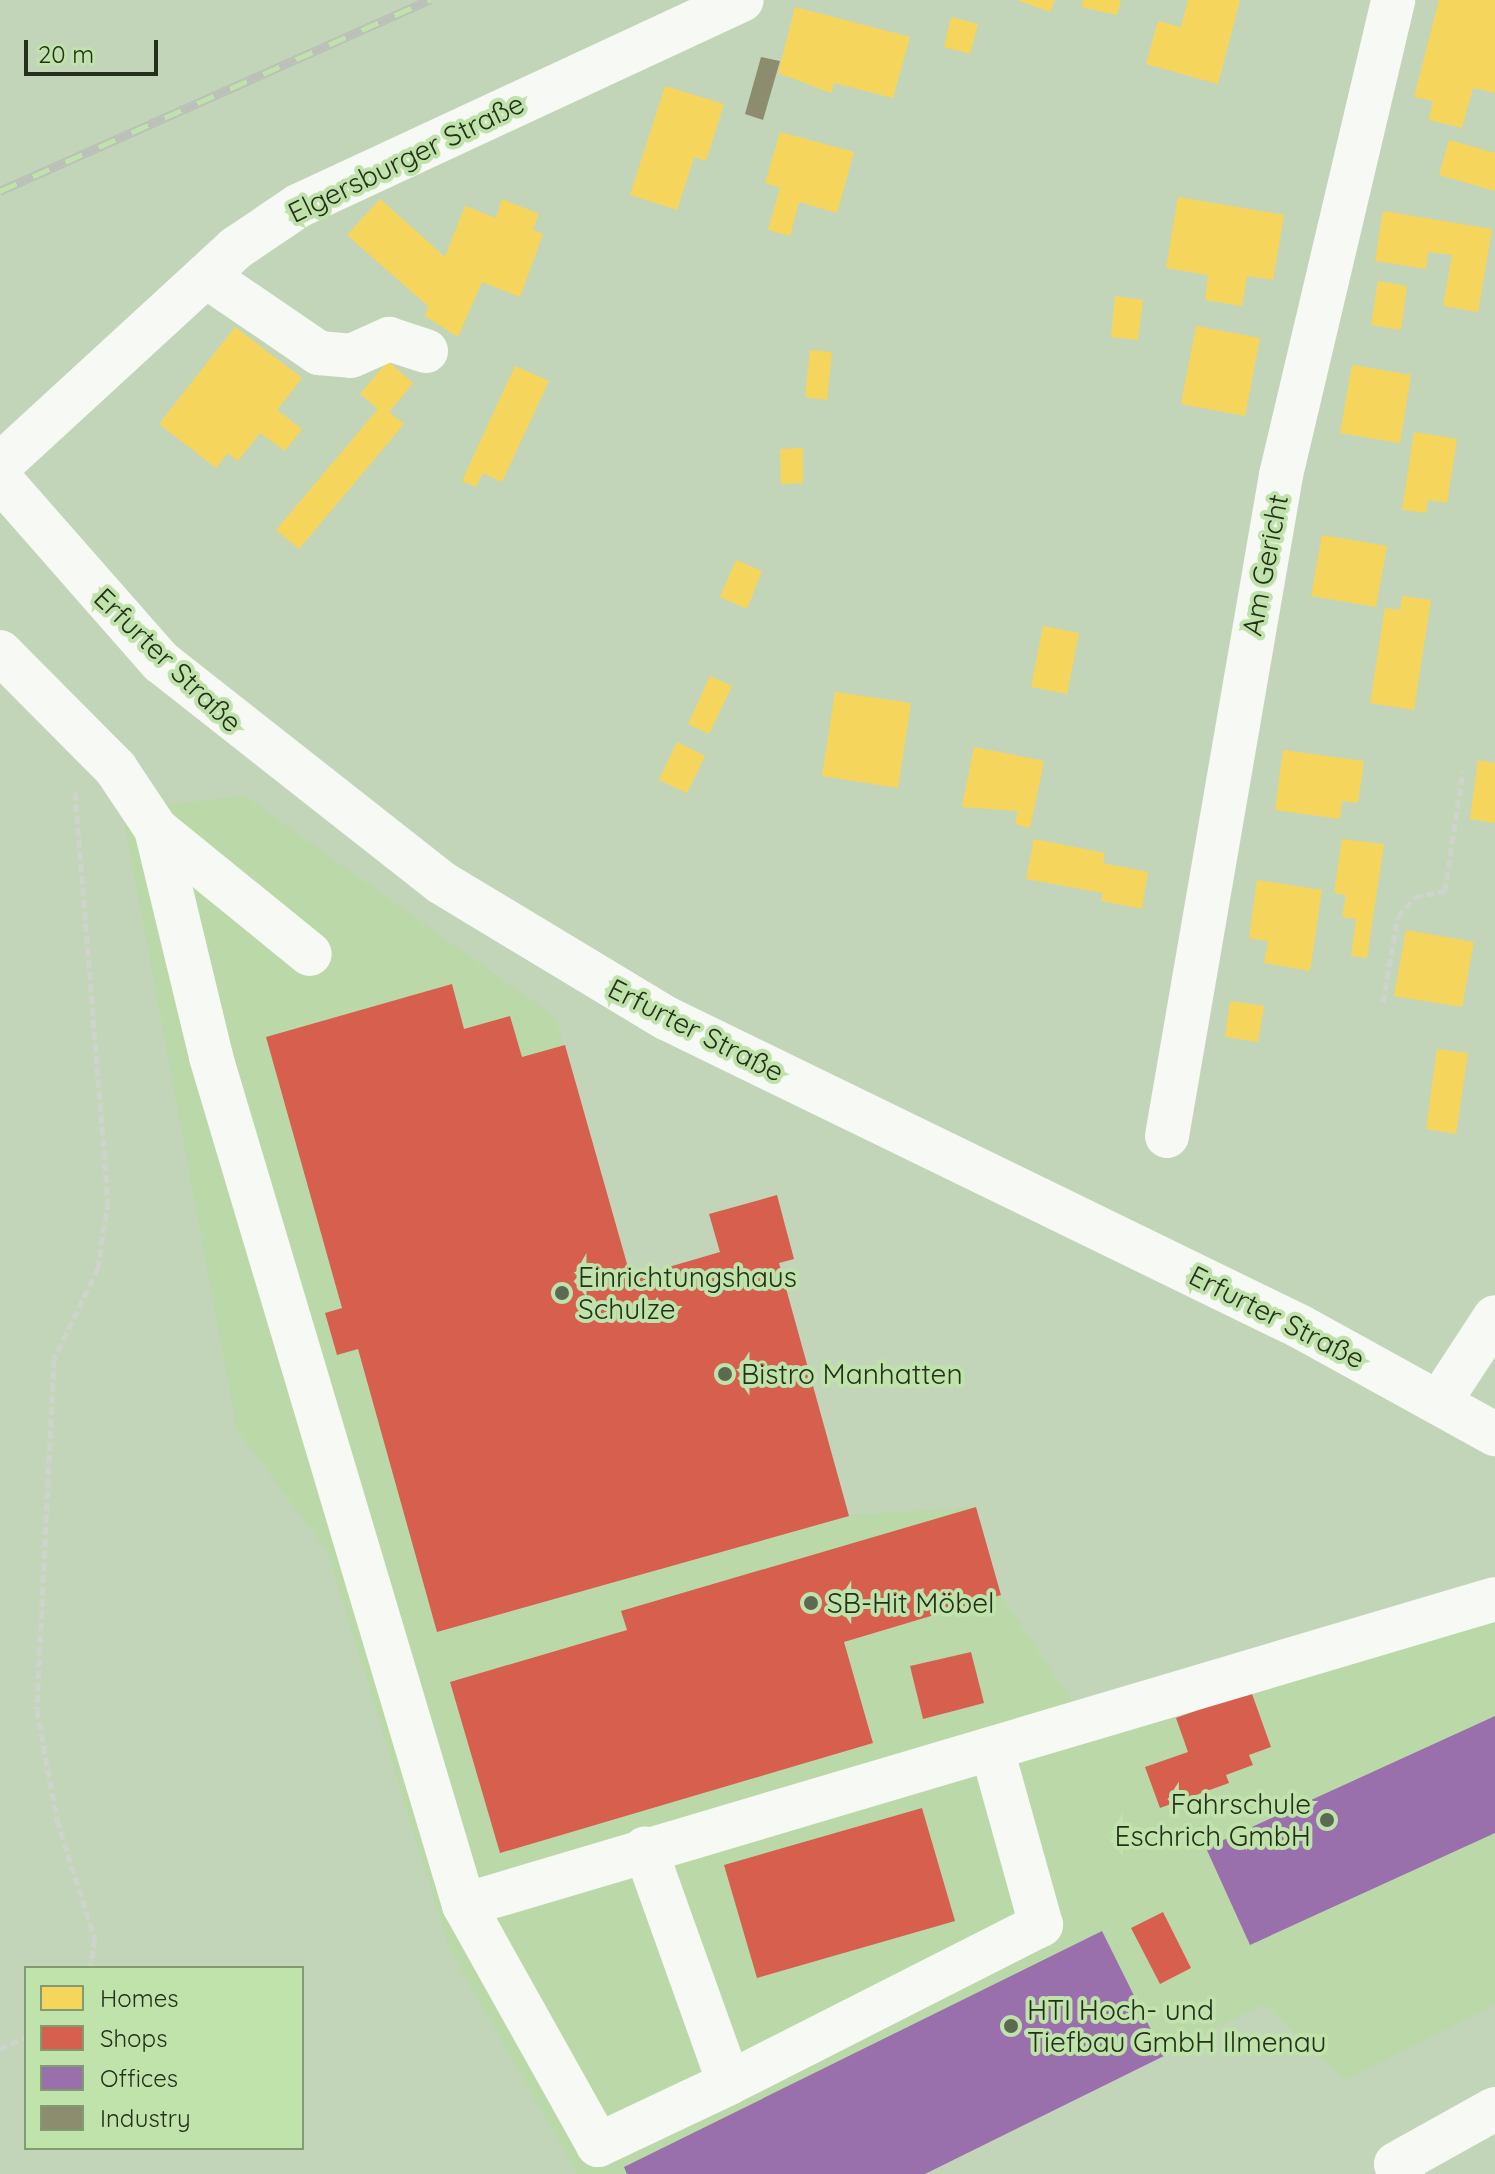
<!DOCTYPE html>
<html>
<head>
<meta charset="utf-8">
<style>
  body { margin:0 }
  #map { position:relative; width:1495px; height:2174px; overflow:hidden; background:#c3d5b8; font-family:Quicksand,sans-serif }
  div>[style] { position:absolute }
  .built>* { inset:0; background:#bbd8a9 }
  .homes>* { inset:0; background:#f6d55c }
  .shops>* { inset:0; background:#d6604d }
  .offices>* { inset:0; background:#9970ab }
  .industry>* { inset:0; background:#8c8c6e }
  .path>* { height:5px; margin-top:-2.5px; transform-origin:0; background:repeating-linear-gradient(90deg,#ced3cb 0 8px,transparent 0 12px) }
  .minor>* { height:44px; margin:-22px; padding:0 22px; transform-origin:22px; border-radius:22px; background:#f6f9f4 }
  .major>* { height:44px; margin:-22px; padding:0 22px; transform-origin:22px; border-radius:22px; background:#f6f9f4 }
  .rail>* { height:9px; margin-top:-4.5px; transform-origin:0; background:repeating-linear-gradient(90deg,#c0e2ab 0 18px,#bbc1b9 0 36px); box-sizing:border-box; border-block:2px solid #bbc1b9 }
  .dots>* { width:22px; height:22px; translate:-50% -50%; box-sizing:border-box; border:4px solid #c0e2ab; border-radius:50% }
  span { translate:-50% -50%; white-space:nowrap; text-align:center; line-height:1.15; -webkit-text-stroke:8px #c0e2ab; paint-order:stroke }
  .street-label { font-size:28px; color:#24301b }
  .poi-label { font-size:28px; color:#24301b }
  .left { translate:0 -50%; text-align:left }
  .right { translate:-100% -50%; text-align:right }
  .legend { position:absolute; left:24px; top:1966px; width:280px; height:184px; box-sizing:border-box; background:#c0e2ab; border:2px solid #829b71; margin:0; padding:10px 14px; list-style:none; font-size:24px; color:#24301b }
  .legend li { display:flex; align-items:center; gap:16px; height:40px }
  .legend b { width:40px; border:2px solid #829b71 }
  .scale { position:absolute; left:24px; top:40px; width:134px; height:36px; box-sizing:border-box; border:4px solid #24301b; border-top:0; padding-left:10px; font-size:24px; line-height:28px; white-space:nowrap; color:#24301b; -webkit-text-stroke:6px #c0e2ab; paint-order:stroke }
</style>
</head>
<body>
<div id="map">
  <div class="built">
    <i style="clip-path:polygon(245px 796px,556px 1018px,631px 1277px,720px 1253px,709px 1214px,777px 1195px,794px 1259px,779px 1264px,849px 1515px,976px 1507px,1001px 1595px,1086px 1722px,1495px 1599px,1495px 2004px,1345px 2080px,1264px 2004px,925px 2174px,577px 2174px,450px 1951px,327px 1551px,237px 1430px,122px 809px)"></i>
  </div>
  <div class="homes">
    <i style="clip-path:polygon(1017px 0,1055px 0,1050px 12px)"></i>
    <i style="clip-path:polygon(1083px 0,1121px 0,1117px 15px,1081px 7px)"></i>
    <i style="clip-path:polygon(1188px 0,1240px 0,1218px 84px,1146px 64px,1158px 21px,1181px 27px)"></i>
    <i style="clip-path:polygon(1439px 0,1495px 0,1495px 93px,1473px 88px,1462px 128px,1429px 120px,1433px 101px,1414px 97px)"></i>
    <i style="clip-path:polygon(795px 7px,910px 37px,893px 98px,834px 83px,831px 93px,778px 73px)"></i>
    <i style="clip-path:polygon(951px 17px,978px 24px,970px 54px,944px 47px)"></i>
    <i style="clip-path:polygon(665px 86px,724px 104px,706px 161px,694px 157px,677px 210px,630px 195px)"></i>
    <i style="clip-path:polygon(780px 132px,854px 152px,837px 213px,799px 202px,790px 236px,768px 230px,780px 188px,765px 183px)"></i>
    <i style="clip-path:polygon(1449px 140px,1495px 153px,1495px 191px,1439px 175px)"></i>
    <i style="clip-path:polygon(1178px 197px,1284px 215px,1273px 280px,1247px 276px,1242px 306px,1205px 300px,1208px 275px,1166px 268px)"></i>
    <i style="clip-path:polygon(380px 199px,445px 257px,465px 206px,496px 218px,502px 199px,539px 214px,533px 230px,543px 234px,520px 297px,482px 282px,458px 337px,425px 316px,428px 306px,347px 235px)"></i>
    <i style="clip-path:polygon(1383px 211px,1492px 229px,1478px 312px,1443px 306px,1452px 255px,1428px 252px,1426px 269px,1375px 261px)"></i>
    <i style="clip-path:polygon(1378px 281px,1407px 286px,1401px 330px,1371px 325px)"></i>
    <i style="clip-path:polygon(1115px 296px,1143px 300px,1138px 340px,1111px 337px)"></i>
    <i style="clip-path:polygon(1196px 326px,1260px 338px,1245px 416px,1181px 404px)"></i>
    <i style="clip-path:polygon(235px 327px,302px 378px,277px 410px,302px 429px,285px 451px,260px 433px,238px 461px,228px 453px,216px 468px,159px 424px)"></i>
    <i style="clip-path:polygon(810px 350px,832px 352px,827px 400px,805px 397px)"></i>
    <i style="clip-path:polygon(388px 361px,413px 383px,389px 412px,404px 424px,299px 549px,276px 530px,378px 409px,360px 394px)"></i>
    <i style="clip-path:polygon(1352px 365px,1411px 375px,1400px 443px,1340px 433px)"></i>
    <i style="clip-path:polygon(515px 366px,549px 381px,502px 482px,483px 473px,476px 487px,462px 481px)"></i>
    <i style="clip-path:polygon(1414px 432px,1457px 439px,1447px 503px,1428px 500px,1426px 513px,1402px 510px)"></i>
    <i style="clip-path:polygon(803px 448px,803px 483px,781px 484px,780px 449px)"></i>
    <i style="clip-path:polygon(1322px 535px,1387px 546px,1376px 607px,1311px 596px)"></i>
    <i style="clip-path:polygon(736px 560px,762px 571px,747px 609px,720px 597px)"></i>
    <i style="clip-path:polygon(1402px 596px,1431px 600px,1414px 710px,1370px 703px,1385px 608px,1400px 610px)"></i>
    <i style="clip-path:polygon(1043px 626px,1079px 633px,1067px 694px,1031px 687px)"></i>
    <i style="clip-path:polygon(710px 676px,732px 686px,709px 734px,688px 724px)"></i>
    <i style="clip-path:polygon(835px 692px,911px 703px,898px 788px,822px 776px)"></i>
    <i style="clip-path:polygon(677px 742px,705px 756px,687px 793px,659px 780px)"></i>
    <i style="clip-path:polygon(974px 747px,1044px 761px,1030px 828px,1015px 824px,1018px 811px,962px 807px)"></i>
    <i style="clip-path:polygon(1283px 750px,1364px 761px,1358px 803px,1342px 801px,1340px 819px,1275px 810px)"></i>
    <i style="clip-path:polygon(1478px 760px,1495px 763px,1495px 823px,1470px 819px)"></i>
    <i style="clip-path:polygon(1034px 839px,1105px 853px,1103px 863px,1148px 872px,1142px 909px,1101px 901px,1103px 893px,1026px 879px)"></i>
    <i style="clip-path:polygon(1342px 839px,1384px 844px,1367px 958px,1351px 956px,1356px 919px,1342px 917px,1346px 895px,1334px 893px)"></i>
    <i style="clip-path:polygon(1257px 880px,1322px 890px,1310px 971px,1264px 963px,1268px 941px,1249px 938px)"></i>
    <i style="clip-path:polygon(1406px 930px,1474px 942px,1462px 1007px,1394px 996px)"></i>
    <i style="clip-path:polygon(1230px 1001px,1264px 1006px,1258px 1042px,1225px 1037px)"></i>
    <i style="clip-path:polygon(1437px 1049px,1468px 1053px,1456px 1134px,1426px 1129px)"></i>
  </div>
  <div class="shops">
    <i style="clip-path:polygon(452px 984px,464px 1029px,510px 1016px,522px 1057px,565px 1045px,631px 1278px,720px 1252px,709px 1214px,777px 1195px,794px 1259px,779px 1263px,849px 1516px,437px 1632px,358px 1349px,337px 1355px,325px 1313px,342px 1308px,266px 1037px)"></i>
    <i style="clip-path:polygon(976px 1507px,1001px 1595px,844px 1642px,873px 1743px,500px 1853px,450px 1682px,627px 1630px,621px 1611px)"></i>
    <i style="clip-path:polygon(971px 1652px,984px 1703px,923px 1719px,910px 1666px)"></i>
    <i style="clip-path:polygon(1251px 1691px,1271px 1747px,1249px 1755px,1253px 1765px,1226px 1775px,1229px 1783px,1160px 1808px,1145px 1767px,1188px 1752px,1176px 1718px)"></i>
    <i style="clip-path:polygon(922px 1808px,955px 1921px,757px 1978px,724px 1865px)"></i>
    <i style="clip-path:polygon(1163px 1912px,1191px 1968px,1160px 1984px,1131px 1928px)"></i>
  </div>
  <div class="offices">
    <i style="clip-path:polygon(1495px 1716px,1495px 1833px,1250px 1945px,1206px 1848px)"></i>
    <i style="clip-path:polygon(1102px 1931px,1164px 2056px,925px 2174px,627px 2174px,624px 2167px)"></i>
  </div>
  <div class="industry">
    <i style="clip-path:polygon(761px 57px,780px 61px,763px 120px,745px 114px)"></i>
  </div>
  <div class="path">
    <i style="left:75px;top:792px;width:410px;rotate:85.4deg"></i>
    <i style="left:108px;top:1201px;width:68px;rotate:98.5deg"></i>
    <i style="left:98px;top:1268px;width:101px;rotate:115.8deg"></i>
    <i style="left:54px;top:1359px;width:351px;rotate:92.8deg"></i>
    <i style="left:37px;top:1710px;width:112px;rotate:79.7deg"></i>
    <i style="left:57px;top:1820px;width:125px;rotate:72.3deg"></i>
    <i style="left:95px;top:1939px;width:29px;rotate:100deg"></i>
    <i style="left:1383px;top:1002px;width:86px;rotate:-80deg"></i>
    <i style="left:1398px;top:917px;width:26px;rotate:-50deg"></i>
    <i style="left:1415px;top:897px;width:31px;rotate:-11deg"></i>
    <i style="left:1445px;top:891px;width:121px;rotate:-81.5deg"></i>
    <i style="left:0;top:2049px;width:29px;rotate:-25deg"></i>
  </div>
  <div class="minor">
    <i style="left:206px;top:276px;width:137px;rotate:34.3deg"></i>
    <i style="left:319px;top:353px;width:32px;rotate:5deg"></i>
    <i style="left:351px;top:356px;width:42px;rotate:-24.1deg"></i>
    <i style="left:389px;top:339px;width:39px;rotate:18deg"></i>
    <i style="left:0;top:465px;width:321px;rotate:-42.6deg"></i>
    <i style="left:236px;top:248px;width:75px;rotate:-34.1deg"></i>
    <i style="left:298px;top:206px;width:489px;rotate:-24.9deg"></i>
    <i style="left:0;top:652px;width:165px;rotate:45.2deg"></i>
    <i style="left:116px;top:769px;width:72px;rotate:56.3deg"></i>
    <i style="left:156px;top:829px;width:235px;rotate:76.4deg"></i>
    <i style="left:211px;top:1057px;width:885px;rotate:73.39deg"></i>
    <i style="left:464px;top:1905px;width:1075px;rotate:-16.53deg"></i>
    <i style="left:156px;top:829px;width:198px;rotate:39.1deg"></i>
    <i style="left:1167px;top:1136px;width:671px;rotate:-80.21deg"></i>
    <i style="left:1281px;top:475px;width:488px;rotate:-76.7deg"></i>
    <i style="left:1440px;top:1401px;width:100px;rotate:-56.8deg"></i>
    <i style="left:464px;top:1905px;width:275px;rotate:60.8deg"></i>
    <i style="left:598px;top:2145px;width:145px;rotate:-25.3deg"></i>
    <i style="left:729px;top:2083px;width:249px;rotate:-109.7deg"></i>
    <i style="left:729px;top:2083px;width:350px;rotate:-26.9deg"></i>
    <i style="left:1041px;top:1925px;width:183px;rotate:-105.6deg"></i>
    <i style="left:1403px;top:2174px;width:12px;rotate:-125deg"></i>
    <i style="left:1396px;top:2164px;width:113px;rotate:-29.1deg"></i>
  </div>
  <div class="major">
    <i style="left:0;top:479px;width:244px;rotate:48.7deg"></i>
    <i style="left:161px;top:662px;width:357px;rotate:38.2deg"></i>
    <i style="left:442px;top:883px;width:262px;rotate:31.1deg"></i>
    <i style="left:666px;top:1018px;width:704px;rotate:25.95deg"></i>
    <i style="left:1299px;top:1326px;width:224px;rotate:28.9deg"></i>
  </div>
  <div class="rail">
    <i style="left:0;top:191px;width:471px;rotate:-24deg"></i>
  </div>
  <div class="dots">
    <i style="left:562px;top:1293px;background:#5c6a52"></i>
    <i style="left:725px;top:1374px;background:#5c6a52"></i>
    <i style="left:811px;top:1603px;background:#5c6a52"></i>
    <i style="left:1327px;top:1820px;background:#5c6a52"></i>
    <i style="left:1011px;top:2026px;background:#5c6a52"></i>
  </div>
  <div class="street-label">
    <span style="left:406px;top:158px;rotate:-26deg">Elgersburger Straße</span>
    <span style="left:1265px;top:565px;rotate:-79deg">Am Gericht</span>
    <span style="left:168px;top:660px;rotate:44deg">Erfurter Straße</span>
    <span style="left:696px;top:1030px;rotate:27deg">Erfurter Straße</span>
    <span style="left:1277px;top:1317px;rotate:27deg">Erfurter Straße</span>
  </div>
  <div class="poi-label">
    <span class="left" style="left:578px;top:1293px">Einrichtungshaus<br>Schulze</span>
    <span class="left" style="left:741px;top:1374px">Bistro Manhatten</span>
    <span class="left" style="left:827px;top:1603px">SB-Hit Möbel</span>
    <span class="right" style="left:1311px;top:1820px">Fahrschule<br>Eschrich GmbH</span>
    <span class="left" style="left:1027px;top:2026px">HTI Hoch- und<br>Tiefbau GmbH Ilmenau</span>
  </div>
  <ul class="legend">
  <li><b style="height:22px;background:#f6d55c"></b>Homes</li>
  <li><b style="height:22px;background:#d6604d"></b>Shops</li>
  <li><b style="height:22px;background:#9970ab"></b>Offices</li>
  <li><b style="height:22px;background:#8c8c6e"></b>Industry</li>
  </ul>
  <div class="scale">20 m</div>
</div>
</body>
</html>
